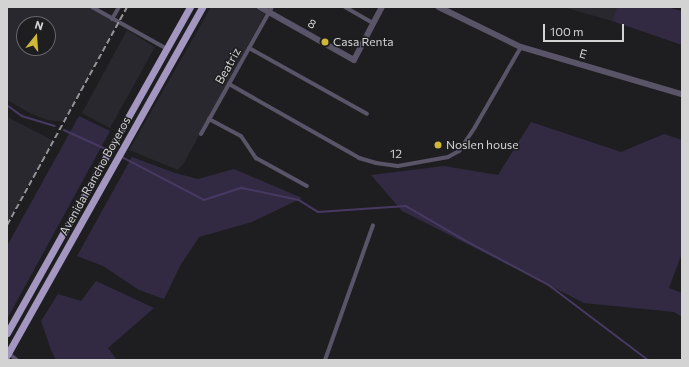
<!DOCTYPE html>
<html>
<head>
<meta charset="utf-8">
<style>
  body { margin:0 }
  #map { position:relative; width:689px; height:367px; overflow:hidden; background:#1e1e20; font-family:Commissioner,sans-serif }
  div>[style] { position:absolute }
  .built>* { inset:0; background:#29282e }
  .green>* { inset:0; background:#322a42 }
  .stream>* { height:1.5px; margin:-0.75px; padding:0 0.75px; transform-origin:0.75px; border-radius:0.75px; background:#473962 }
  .minor>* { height:4px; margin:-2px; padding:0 2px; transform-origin:2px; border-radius:2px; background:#5a5468 }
  .tertiary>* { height:5.5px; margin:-2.75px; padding:0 2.75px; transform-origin:2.75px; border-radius:2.75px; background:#5a5468 }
  .trunk>* { height:7px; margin:-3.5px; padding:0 3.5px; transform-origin:3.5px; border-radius:3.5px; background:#a396c1 }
  .rail>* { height:1.5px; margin-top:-0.75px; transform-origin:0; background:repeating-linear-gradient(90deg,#949496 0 6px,transparent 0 9px) }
  .dots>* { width:11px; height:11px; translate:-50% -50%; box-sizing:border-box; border:2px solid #1e1e20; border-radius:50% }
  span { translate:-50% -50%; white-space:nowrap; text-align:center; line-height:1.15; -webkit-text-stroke:3px #1e1e20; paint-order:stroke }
  .street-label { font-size:12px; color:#d3d3d4 }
  .poi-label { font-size:12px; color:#d3d3d4 }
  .left { translate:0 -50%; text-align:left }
  .frame { position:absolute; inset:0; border:8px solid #d3d3d4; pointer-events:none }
  .north { position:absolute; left:16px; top:16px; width:40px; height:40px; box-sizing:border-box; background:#1e1e20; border:1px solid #666668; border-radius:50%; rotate:17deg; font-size:11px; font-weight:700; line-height:16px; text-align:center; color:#d3d3d4 }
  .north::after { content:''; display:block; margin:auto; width:14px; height:18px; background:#cfb837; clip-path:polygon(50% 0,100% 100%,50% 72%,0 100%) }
  .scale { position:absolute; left:543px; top:24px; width:81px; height:18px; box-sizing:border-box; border:2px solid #d3d3d4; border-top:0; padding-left:5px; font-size:12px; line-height:14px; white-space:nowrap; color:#d3d3d4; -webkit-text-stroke:3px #1e1e20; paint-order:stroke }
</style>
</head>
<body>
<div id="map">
  <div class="built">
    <i style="clip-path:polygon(evenodd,7px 7px,92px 7px,118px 23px,64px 122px,47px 120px,30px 113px,7px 100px,7px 7px,24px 24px,48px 24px,48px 48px,24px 48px,24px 24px)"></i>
    <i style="clip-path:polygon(211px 7px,253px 7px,265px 14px,184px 163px,178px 170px,129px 150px)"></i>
    <i style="clip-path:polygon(563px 7px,617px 7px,612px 21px)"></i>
    <i style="clip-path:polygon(127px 30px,155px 47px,110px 128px,82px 113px)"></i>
    <i style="clip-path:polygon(7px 117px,54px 141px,7px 224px)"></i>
  </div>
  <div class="green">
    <i style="clip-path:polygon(617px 7px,667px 7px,682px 11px,682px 45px,612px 21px)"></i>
    <i style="clip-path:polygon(79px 116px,110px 131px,7px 319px,7px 246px)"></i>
    <i style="clip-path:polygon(531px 122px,621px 152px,664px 134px,682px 140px,682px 253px,669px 288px,682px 293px,682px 317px,674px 312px,584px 303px,402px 211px,371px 175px,444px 166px,498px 175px)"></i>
    <i style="clip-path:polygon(132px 157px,175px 173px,198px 179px,234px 169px,302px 198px,252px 222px,199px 237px,180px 266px,164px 299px,139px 290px,103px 266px,77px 256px)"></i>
    <i style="clip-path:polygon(96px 281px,154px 308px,108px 348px,117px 360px,56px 360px,51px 350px,41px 321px,58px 294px,81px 301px)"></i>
  </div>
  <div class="stream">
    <i style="left:7px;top:105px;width:19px;rotate:36deg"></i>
    <i style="left:22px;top:116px;width:34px;rotate:17deg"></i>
    <i style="left:64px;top:130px;width:48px;rotate:24.4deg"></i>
    <i style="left:120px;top:156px;width:95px;rotate:27.6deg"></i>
    <i style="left:204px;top:200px;width:40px;rotate:-18deg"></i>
    <i style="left:242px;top:188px;width:58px;rotate:11.9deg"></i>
    <i style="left:299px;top:200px;width:22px;rotate:32deg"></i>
    <i style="left:318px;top:212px;width:88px;rotate:-3.9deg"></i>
    <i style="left:406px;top:206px;width:72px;rotate:30.1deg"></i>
    <i style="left:468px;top:242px;width:92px;rotate:28deg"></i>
    <i style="left:549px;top:285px;width:124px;rotate:37.1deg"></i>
  </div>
  <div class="minor">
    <i style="left:92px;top:7px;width:86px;rotate:29.2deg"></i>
    <i style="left:345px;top:7px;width:32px;rotate:30deg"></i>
    <i style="left:112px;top:19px;width:14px;rotate:-60deg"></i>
    <i style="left:249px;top:48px;width:135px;rotate:29.2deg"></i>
    <i style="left:229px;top:84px;width:150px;rotate:29.6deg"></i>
    <i style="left:359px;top:158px;width:18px;rotate:16deg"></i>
    <i style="left:376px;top:163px;width:22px;rotate:8deg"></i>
    <i style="left:398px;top:166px;width:51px;rotate:-10.2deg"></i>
    <i style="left:448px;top:157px;width:13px;rotate:-29deg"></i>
    <i style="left:459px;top:151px;width:29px;rotate:-56deg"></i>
    <i style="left:475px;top:127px;width:92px;rotate:-60.1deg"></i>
    <i style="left:209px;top:119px;width:36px;rotate:28deg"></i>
    <i style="left:241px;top:136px;width:27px;rotate:56deg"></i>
    <i style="left:256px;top:158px;width:58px;rotate:28.8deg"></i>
    <i style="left:201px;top:134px;width:145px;rotate:-60.8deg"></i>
    <i style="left:8px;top:353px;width:11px;rotate:38deg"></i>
    <i style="left:325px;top:360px;width:143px;rotate:-70.4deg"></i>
  </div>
  <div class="tertiary">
    <i style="left:260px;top:7px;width:108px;rotate:29.4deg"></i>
    <i style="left:354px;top:60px;width:60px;rotate:-62.2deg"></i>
    <i style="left:439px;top:7px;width:91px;rotate:26deg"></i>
    <i style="left:521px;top:47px;width:168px;rotate:16.3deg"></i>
  </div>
  <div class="trunk">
    <i style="left:7px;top:333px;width:374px;rotate:-60.7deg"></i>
    <i style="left:7px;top:355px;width:399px;rotate:-60.7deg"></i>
  </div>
  <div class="rail">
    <i style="left:7px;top:225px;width:249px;rotate:-61.2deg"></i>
  </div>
  <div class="dots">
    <i style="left:325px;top:42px;background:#cfb837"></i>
    <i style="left:438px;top:145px;background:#cfb837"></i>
  </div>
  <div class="street-label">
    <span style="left:312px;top:24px;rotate:29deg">8</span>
    <span style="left:583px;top:54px;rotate:16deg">E</span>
    <span style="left:228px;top:66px;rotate:-61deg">Beatriz</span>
    <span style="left:396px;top:154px;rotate:1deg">12</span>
    <span style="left:95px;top:176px;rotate:-61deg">Avenida Rancho Boyeros</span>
  </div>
  <div class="poi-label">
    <span class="left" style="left:333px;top:42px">Casa Renta</span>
    <span class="left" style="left:446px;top:145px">Noslen house</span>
  </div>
  <div class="frame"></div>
  <div class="north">N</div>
  <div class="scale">100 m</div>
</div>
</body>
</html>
